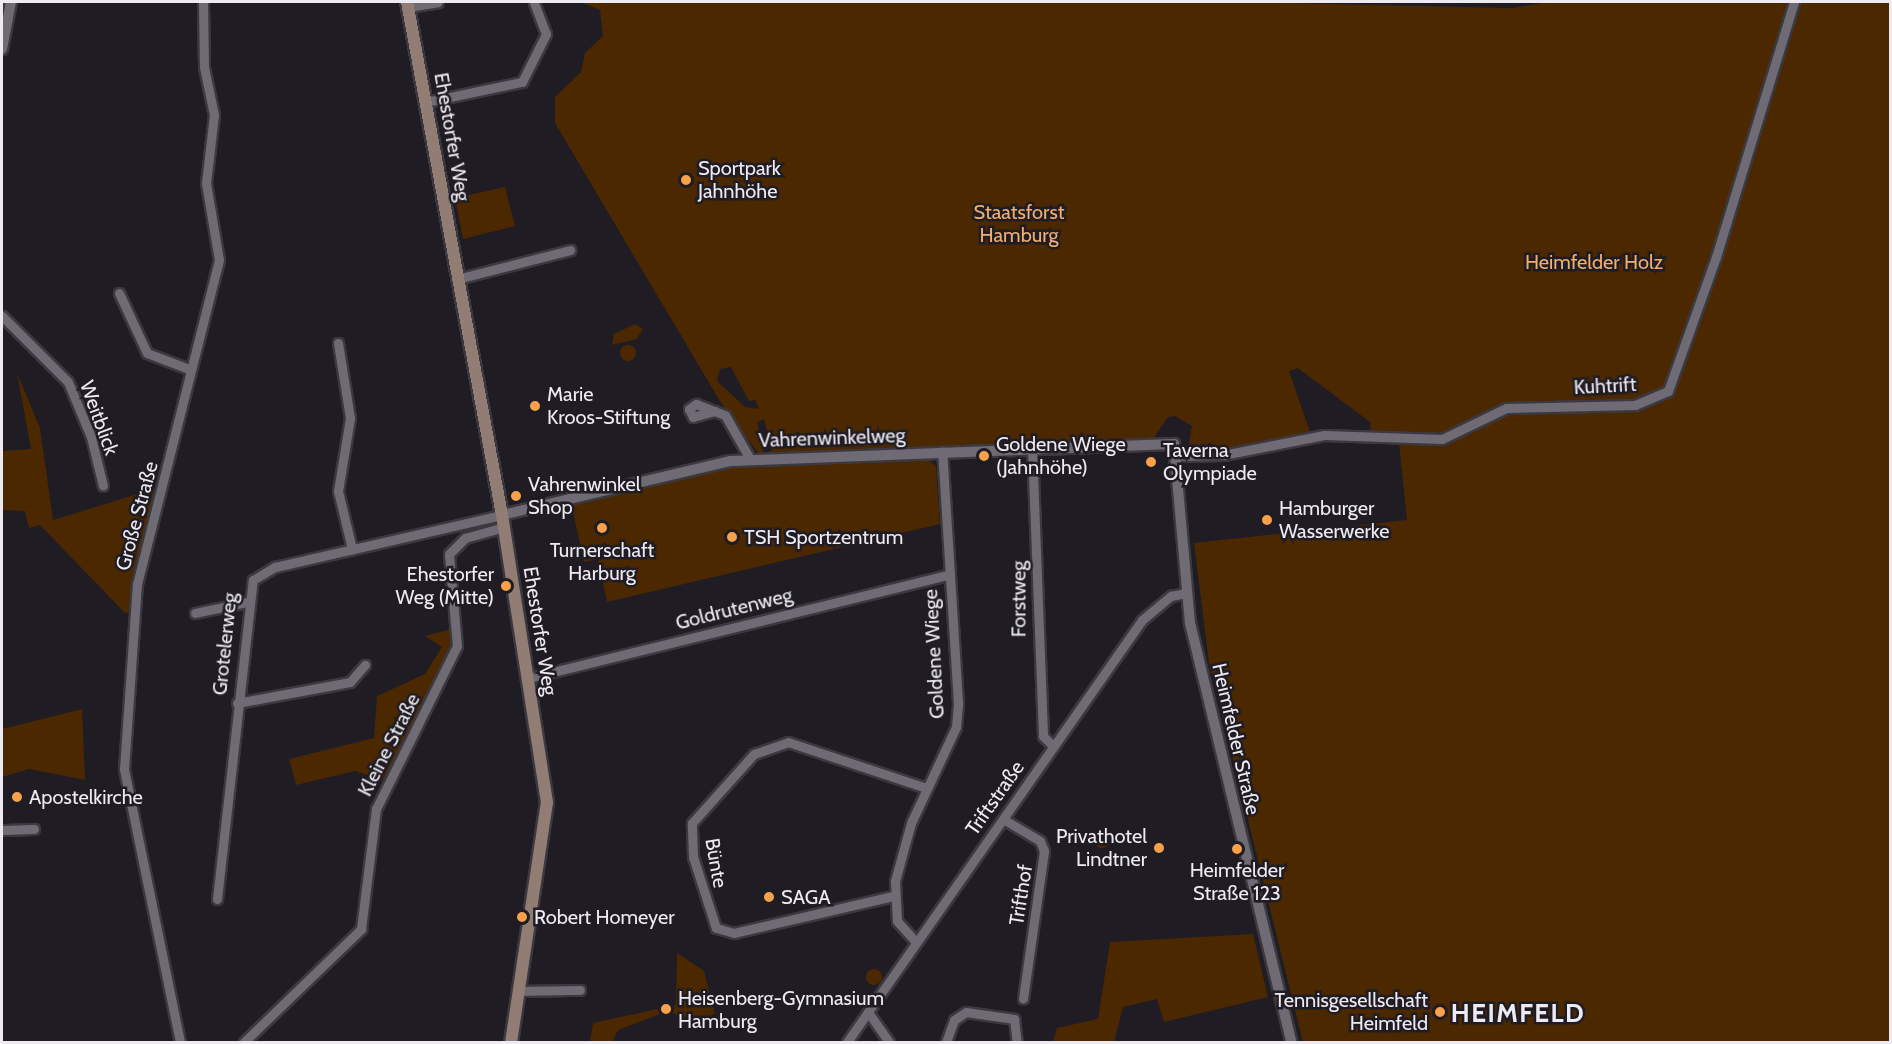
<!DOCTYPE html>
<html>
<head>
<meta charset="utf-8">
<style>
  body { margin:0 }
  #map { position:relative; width:1892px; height:1044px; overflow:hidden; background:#1f1c24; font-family:Cabin,sans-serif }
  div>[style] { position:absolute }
  .green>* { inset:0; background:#4c2800 }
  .round { border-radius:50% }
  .roads { filter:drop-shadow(2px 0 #3b393f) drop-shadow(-2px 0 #3b393f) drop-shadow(0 2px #3b393f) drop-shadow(0 -2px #3b393f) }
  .minor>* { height:9px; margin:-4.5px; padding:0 4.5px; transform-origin:4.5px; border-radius:4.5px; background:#6e6b75 }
  .tertiary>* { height:10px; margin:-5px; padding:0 5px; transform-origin:5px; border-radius:5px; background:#6e6b75 }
  .secondary>* { height:12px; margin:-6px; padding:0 6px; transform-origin:6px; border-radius:6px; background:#917d74 }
  .dots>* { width:16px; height:16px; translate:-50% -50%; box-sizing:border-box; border:3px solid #1f1c24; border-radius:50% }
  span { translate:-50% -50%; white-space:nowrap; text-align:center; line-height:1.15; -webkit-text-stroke:5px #1f1c24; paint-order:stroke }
  .street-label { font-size:20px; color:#edebf1 }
  .poi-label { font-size:20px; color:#edebf1 }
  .left { translate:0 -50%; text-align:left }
  .right { translate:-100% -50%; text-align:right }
  .park-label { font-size:20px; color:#f2ae6f }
  .district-label { font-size:26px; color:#edebf1; font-weight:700; letter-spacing:1.5px }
  .frame { position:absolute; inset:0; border:3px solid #edebf1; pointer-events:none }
</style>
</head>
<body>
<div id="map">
  <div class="green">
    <i style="clip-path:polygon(evenodd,581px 2px,1234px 2px,1512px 8px,1550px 2px,1890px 2px,1890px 1042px,1303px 1042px,1209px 663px,1194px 543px,1407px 520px,1398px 434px,1371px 432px,1370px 422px,1298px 368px,1289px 371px,1310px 432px,1227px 450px,1188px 449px,1192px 426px,1175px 416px,1168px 417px,1153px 439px,758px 453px,721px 403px,555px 123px,555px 97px,581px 72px,585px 53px,603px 36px,600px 10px,581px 2px,731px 367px,749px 401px,755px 400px,759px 409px,745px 407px,717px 381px,720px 369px,731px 367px,581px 2px,764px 419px,772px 451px,764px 454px,757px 423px,764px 419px)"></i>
    <i style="clip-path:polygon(505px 187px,515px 226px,463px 239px,455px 198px)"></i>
    <i style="clip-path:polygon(635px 324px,643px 329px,637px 339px,612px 345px,614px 334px)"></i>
    <i class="round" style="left:620px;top:345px;width:16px;height:16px"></i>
    <i style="clip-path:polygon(17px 373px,40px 428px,53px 520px,164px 486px,135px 612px,125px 613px,40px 525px,29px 528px,25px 511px,2px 510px,2px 451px,31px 449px)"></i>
    <i style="clip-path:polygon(927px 459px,936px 466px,940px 524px,607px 602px,598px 559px,584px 562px,571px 503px,732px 467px)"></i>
    <i style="clip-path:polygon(452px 621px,457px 646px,389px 781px,355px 771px,296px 785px,289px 759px,374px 738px,377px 696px,425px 674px,442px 647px,425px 636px,448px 630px)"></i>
    <i style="clip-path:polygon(82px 709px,85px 780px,29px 769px,2px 777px,2px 729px)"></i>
    <i class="round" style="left:1094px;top:832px;width:16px;height:16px"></i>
    <i style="clip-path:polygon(1253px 934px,1268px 997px,1164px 1022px,1157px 999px,1123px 1007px,1114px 1042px,1053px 1042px,1057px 1028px,1098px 1019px,1110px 942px)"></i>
    <i style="clip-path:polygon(677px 953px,704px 971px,715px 1014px,691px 1021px,668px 1011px,618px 1030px,612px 1042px,590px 1042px,593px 1023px,676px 1005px)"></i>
    <i class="round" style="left:866px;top:969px;width:16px;height:16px"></i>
  </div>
  <div class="roads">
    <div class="minor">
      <i style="left:408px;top:7px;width:30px;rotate:-9deg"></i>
      <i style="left:426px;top:102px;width:98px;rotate:-11.8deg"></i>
      <i style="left:522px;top:82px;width:54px;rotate:-63.4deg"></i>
      <i style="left:546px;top:34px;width:34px;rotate:-111deg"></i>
      <i style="left:457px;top:279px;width:117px;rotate:-14.4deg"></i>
      <i style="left:119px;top:293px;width:66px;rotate:65deg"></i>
      <i style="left:147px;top:353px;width:45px;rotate:20.9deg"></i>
      <i style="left:2px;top:316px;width:93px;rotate:45deg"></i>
      <i style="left:68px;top:382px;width:60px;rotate:67.3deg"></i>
      <i style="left:91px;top:437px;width:50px;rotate:76.2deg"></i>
      <i style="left:338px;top:343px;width:76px;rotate:80.9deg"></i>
      <i style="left:350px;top:418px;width:74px;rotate:99.3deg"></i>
      <i style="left:338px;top:491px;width:60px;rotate:76.4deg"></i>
      <i style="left:715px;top:411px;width:23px;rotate:165deg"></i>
      <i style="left:693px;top:417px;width:9px;rotate:-117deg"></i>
      <i style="left:689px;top:409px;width:9px;rotate:-36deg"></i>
      <i style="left:696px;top:404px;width:31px;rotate:21deg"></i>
      <i style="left:725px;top:415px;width:51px;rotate:60.4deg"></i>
      <i style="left:1032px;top:448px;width:288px;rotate:87.8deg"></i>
      <i style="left:1043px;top:736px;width:14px;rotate:45deg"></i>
      <i style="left:1176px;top:456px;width:47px;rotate:-1.2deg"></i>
      <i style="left:1223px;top:455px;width:103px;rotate:-11.2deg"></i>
      <i style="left:1324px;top:435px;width:118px;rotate:1.9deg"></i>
      <i style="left:1442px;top:439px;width:71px;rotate:-25.8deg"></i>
      <i style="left:1506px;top:408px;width:129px;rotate:-1.3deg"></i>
      <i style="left:1635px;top:405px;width:36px;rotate:-23deg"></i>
      <i style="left:1668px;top:391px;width:142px;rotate:-70.3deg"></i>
      <i style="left:1716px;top:257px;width:267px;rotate:-73deg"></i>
      <i style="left:195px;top:613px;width:53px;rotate:-11.9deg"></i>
      <i style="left:528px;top:678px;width:432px;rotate:-13.8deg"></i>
      <i style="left:237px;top:703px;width:115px;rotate:-10.5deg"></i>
      <i style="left:350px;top:682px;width:23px;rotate:-49deg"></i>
      <i style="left:1003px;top:819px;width:43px;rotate:30.7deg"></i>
      <i style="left:1040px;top:841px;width:11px;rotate:68deg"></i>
      <i style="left:1044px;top:851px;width:149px;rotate:98.1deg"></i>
      <i style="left:2px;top:830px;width:32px;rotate:-2deg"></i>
      <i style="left:893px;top:896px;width:163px;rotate:166.9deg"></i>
      <i style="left:734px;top:933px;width:19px;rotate:-164deg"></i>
      <i style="left:716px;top:928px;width:75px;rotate:-107.9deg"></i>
      <i style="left:693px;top:857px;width:34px;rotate:-92deg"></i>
      <i style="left:692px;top:823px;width:93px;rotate:-48.1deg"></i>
      <i style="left:754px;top:754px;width:36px;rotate:-19deg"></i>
      <i style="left:788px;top:742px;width:145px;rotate:18.4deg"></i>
      <i style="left:217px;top:899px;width:321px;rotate:-83.6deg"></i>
      <i style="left:253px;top:580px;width:26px;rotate:-31deg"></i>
      <i style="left:275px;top:567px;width:233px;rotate:-12.9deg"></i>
      <i style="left:916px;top:942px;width:28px;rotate:-132deg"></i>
      <i style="left:897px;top:921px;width:40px;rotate:-92.9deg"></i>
      <i style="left:895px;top:881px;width:60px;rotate:-74.6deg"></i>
      <i style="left:911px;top:823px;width:106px;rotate:-64.9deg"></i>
      <i style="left:956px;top:727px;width:24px;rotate:-85deg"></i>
      <i style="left:958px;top:703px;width:252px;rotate:-93.6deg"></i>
      <i style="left:520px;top:991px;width:60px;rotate:-1deg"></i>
      <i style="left:868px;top:1012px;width:37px;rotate:55deg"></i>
      <i style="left:180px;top:1042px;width:279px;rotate:-101.6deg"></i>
      <i style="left:124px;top:769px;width:185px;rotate:-86deg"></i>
      <i style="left:137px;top:584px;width:334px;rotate:-75.8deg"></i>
      <i style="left:219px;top:260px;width:78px;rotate:-99.6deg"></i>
      <i style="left:206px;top:183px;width:68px;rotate:-83.3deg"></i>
      <i style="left:214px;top:115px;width:49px;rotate:-101.8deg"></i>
      <i style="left:204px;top:67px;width:65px;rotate:-90.9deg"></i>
      <i style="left:244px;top:1042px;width:163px;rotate:-44deg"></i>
      <i style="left:361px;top:929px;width:121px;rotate:-82.9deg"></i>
      <i style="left:376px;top:809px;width:182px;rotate:-63.6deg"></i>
      <i style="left:457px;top:646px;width:92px;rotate:-95deg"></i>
      <i style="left:449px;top:554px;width:23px;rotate:-45deg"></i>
      <i style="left:465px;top:538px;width:41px;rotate:-15.8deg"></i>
      <i style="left:847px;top:1042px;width:515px;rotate:-55.04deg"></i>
      <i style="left:1142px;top:620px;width:38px;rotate:-40deg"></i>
      <i style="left:1171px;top:596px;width:16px;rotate:-11deg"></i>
      <i style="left:946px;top:1042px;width:23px;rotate:-70deg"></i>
      <i style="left:954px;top:1020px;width:14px;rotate:-34deg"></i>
      <i style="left:966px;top:1012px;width:49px;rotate:8.3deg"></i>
      <i style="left:1014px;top:1019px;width:23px;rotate:83deg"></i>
    </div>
    <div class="tertiary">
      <i style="left:2px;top:49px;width:48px;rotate:-79.2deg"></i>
      <i style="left:502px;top:515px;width:235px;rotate:-13.3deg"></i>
      <i style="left:731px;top:461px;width:443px;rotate:-2.2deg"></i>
      <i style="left:1174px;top:444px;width:180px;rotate:84.9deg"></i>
      <i style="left:1190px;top:623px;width:431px;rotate:76.4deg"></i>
    </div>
    <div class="secondary">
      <i style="left:407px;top:2px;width:522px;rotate:79.51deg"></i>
      <i style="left:502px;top:515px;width:291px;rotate:81.1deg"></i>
      <i style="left:547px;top:802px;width:243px;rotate:98.5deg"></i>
    </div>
  </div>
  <div class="dots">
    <i style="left:686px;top:180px;background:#f7a14a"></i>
    <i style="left:535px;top:406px;background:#f7a14a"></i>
    <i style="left:984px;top:456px;background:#f7a14a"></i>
    <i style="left:1151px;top:462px;background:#f7a14a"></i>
    <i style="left:516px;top:496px;background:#f7a14a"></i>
    <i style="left:1267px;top:520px;background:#f7a14a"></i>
    <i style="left:602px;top:528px;background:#f7a14a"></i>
    <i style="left:732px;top:537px;background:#f7a14a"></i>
    <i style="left:506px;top:586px;background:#f7a14a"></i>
    <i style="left:17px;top:797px;background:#f7a14a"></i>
    <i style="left:1159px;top:848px;background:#f7a14a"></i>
    <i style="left:1237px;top:849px;background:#f7a14a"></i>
    <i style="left:769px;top:897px;background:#f7a14a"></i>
    <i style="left:522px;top:917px;background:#f7a14a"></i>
    <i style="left:666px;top:1009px;background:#f7a14a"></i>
    <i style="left:1440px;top:1012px;background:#f7a14a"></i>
  </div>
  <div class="street-label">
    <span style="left:452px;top:137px;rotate:80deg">Ehestorfer Weg</span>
    <span style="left:1605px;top:386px;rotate:-3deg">Kuhtrift</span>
    <span style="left:99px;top:418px;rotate:70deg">Weitblick</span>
    <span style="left:832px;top:438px;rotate:-2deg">Vahrenwinkelweg</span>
    <span style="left:137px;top:516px;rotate:-75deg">Große Straße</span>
    <span style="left:1019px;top:599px;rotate:-90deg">Forstweg</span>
    <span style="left:734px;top:609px;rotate:-14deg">Goldrutenweg</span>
    <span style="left:540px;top:631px;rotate:81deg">Ehestorfer Weg</span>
    <span style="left:225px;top:644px;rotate:-84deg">Grotelerweg</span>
    <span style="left:934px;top:654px;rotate:-93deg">Goldene Wiege</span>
    <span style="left:1236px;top:739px;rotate:77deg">Heimfelder Straße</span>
    <span style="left:389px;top:745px;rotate:-63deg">Kleine Straße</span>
    <span style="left:995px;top:798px;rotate:-55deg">Triftstraße</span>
    <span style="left:716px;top:863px;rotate:80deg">Bünte</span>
    <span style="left:1021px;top:895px;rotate:-81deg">Trifthof</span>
  </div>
  <div class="poi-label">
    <span class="left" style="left:698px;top:180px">Sportpark<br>Jahnhöhe</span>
    <span class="left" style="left:547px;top:406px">Marie<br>Kroos-Stiftung</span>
    <span class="left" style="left:996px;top:456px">Goldene Wiege<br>(Jahnhöhe)</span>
    <span class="left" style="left:1163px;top:462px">Taverna<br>Olympiade</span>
    <span class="left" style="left:528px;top:496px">Vahrenwinkel<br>Shop</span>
    <span class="left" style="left:1279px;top:520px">Hamburger<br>Wasserwerke</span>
    <span class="left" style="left:744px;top:537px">TSH Sportzentrum</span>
    <span style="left:602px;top:562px">Turnerschaft<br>Harburg</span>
    <span class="right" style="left:494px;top:586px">Ehestorfer<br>Weg (Mitte)</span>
    <span class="left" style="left:29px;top:797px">Apostelkirche</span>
    <span class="right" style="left:1147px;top:848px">Privathotel<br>Lindtner</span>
    <span style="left:1237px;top:882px">Heimfelder<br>Straße 123</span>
    <span class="left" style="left:781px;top:897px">SAGA</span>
    <span class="left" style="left:534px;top:917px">Robert Homeyer</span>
    <span class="left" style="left:678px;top:1010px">Heisenberg-Gymnasium<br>Hamburg</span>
    <span class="right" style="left:1428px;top:1012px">Tennisgesellschaft<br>Heimfeld</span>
  </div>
  <div class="park-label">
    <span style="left:1019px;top:224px">Staatsforst<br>Hamburg</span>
    <span style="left:1594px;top:262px">Heimfelder Holz</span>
  </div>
  <div class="district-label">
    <span style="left:1518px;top:1014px">HEIMFELD</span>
  </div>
  <div class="frame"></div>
</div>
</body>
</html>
